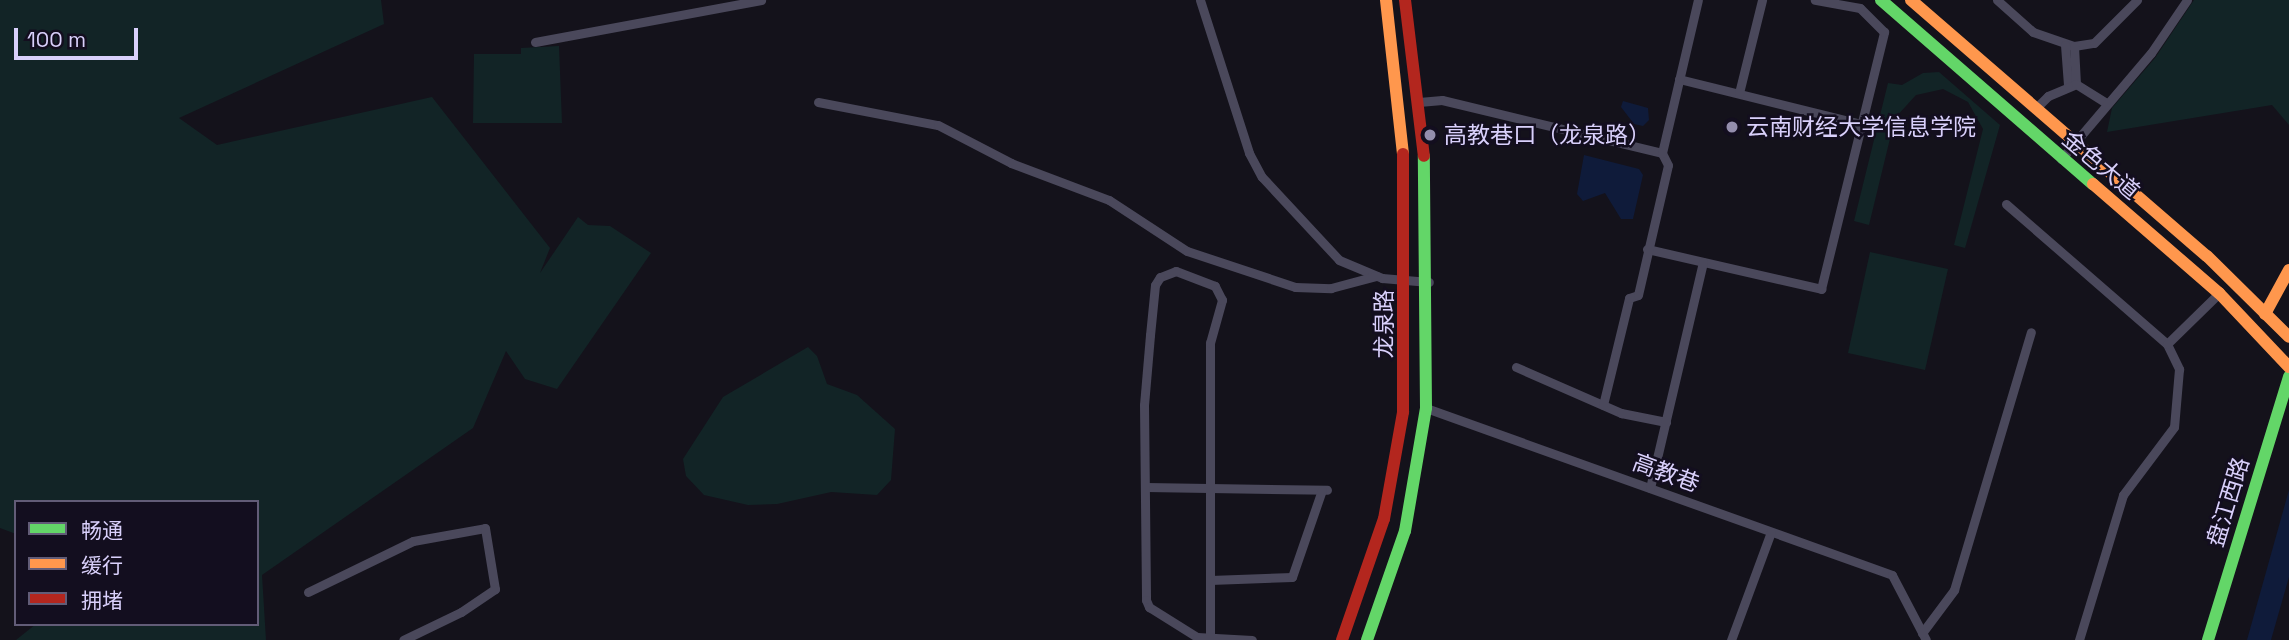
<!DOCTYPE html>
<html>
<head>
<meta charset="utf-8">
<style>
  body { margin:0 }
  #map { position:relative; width:2289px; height:640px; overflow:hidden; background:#14121b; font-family:"Space Grotesk","Noto Sans SC",sans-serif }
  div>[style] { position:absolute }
  .green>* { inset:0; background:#122426 }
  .water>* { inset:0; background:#0f1b3a }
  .street>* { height:9px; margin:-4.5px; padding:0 4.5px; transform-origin:4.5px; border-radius:4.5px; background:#4a485b }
  .fast>* { height:12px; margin:-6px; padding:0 6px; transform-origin:6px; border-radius:6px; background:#63d668 }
  .slow>* { height:12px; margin:-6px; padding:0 6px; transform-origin:6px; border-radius:6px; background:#ff974d }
  .jam>* { height:12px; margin:-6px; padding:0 6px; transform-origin:6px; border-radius:6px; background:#b3261e }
  .dots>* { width:19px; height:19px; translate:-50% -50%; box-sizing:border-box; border:4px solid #130e1f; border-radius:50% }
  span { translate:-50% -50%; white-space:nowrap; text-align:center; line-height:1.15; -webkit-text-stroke:5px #130e1f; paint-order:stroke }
  .poi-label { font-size:23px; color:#d9d0fb }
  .left { translate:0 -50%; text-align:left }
  .street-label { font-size:23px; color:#d9d0fb }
  .legend { position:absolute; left:14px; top:500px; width:245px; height:126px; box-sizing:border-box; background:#130e1f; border:2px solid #625c77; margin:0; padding:9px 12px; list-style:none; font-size:21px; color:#d9d0fb }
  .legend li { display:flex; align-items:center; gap:14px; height:35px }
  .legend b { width:35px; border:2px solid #625c77 }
  .scale { position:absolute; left:14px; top:28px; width:124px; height:32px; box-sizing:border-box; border:4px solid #d9d0fb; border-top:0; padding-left:9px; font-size:21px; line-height:24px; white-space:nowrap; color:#d9d0fb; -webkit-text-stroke:5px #130e1f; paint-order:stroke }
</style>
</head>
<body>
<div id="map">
  <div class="green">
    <i style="clip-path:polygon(0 0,381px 0,384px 24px,179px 118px,217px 145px,432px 97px,550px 248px,540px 273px,578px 217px,588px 225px,610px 226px,651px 253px,557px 389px,525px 379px,506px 351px,473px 428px,262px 575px,266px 640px,16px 640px,36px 624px,257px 624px,257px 502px,16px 502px,16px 534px,0 528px)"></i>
    <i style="clip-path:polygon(2194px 0,2289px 0,2289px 125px,2272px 105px,2107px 132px,2112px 108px,2155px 58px)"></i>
    <i style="clip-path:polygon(559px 46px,562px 123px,473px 123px,474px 54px,521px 54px,521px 48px)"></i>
    <i style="clip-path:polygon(1939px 72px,2000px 125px,1965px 248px,1954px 245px,1983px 129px,1968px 102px,1943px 89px,1916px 95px,1895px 118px,1869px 225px,1854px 221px,1888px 83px,1902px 85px,1923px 73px)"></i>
    <i style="clip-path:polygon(1870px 252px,1948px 269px,1925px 370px,1848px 353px)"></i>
    <i style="clip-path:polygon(808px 347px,817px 356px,827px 384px,857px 395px,895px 429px,891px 480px,877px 495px,831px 492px,777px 504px,748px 505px,704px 495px,686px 476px,683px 459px,723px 397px)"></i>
  </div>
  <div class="water">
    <i style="clip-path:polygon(1623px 101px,1648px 108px,1649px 120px,1643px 126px,1634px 124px,1621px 107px)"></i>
    <i style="clip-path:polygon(1584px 155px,1639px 169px,1643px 175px,1633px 219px,1621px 219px,1605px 193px,1583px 201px,1577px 194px)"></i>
    <i style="clip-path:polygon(2289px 490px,2289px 577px,2271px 640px,2247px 640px)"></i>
  </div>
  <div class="street">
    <i style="left:1200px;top:0;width:161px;rotate:72.2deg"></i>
    <i style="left:1249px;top:153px;width:27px;rotate:62deg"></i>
    <i style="left:1262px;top:177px;width:113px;rotate:47.1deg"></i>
    <i style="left:1339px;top:260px;width:47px;rotate:22.7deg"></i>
    <i style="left:1382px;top:278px;width:47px;rotate:4.9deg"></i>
    <i style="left:1997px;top:0;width:48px;rotate:41.6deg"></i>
    <i style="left:2033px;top:32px;width:43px;rotate:18.9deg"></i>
    <i style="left:2074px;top:46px;width:20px;rotate:-9deg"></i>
    <i style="left:2094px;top:43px;width:61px;rotate:-45deg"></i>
    <i style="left:535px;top:42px;width:230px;rotate:-10.5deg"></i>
    <i style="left:2065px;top:45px;width:40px;rotate:85.7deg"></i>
    <i style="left:2074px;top:46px;width:38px;rotate:87deg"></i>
    <i style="left:1679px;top:79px;width:187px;rotate:13.9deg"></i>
    <i style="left:1739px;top:93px;width:96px;rotate:-76.1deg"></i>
    <i style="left:818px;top:102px;width:122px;rotate:10.9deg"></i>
    <i style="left:938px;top:125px;width:82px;rotate:27.5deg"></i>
    <i style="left:1011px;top:163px;width:105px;rotate:20.7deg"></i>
    <i style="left:1109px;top:200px;width:93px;rotate:33.2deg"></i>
    <i style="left:1187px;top:251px;width:114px;rotate:18.4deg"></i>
    <i style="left:1295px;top:287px;width:36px;rotate:2deg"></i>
    <i style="left:1331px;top:288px;width:47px;rotate:-14.9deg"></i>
    <i style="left:1419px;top:102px;width:23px;rotate:-5deg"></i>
    <i style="left:1442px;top:100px;width:226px;rotate:13.5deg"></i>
    <i style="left:2036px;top:108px;width:17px;rotate:-45deg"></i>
    <i style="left:2048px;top:96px;width:30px;rotate:-23deg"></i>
    <i style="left:2076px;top:84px;width:36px;rotate:32deg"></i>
    <i style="left:2061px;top:159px;width:139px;rotate:-49.7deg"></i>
    <i style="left:2151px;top:53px;width:64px;rotate:-55.8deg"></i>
    <i style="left:2006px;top:204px;width:213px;rotate:41deg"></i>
    <i style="left:2167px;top:344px;width:28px;rotate:64deg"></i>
    <i style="left:2179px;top:369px;width:58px;rotate:94.9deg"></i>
    <i style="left:2174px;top:427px;width:85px;rotate:126.9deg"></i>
    <i style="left:2123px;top:495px;width:152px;rotate:106.9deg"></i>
    <i style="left:1647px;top:249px;width:179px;rotate:12.9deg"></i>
    <i style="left:1821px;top:289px;width:265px;rotate:-76.2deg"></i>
    <i style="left:1884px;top:32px;width:34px;rotate:-135deg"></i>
    <i style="left:1860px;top:8px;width:46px;rotate:-169.9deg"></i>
    <i style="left:2167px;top:344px;width:73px;rotate:-44.4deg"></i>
    <i style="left:1516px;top:367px;width:115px;rotate:23.7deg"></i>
    <i style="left:1621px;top:413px;width:46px;rotate:11.3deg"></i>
    <i style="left:1603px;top:405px;width:110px;rotate:-76.3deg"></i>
    <i style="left:1629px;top:298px;width:9px;rotate:-18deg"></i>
    <i style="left:1638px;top:295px;width:133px;rotate:-77deg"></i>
    <i style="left:1668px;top:165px;width:13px;rotate:-117deg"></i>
    <i style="left:1662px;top:153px;width:157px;rotate:-76.8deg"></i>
    <i style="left:1426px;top:408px;width:495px;rotate:19.7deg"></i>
    <i style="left:1892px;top:575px;width:73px;rotate:62.4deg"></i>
    <i style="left:1146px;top:487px;width:181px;rotate:0.9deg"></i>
    <i style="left:1650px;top:488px;width:232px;rotate:-76.8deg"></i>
    <i style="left:1210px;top:580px;width:82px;rotate:-2.1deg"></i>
    <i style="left:1292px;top:577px;width:92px;rotate:-71deg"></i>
    <i style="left:308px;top:592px;width:117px;rotate:-25.9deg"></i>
    <i style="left:413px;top:541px;width:73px;rotate:-10.2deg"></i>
    <i style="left:485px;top:528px;width:62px;rotate:80.7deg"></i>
    <i style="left:495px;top:589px;width:41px;rotate:145.9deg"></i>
    <i style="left:461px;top:612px;width:64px;rotate:154.2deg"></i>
    <i style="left:1922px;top:633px;width:54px;rotate:-53.3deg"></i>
    <i style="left:1954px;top:590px;width:269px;rotate:-73.4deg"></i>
    <i style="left:1210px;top:638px;width:295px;rotate:-90deg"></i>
    <i style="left:1210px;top:343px;width:45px;rotate:-74.4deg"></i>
    <i style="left:1222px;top:300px;width:16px;rotate:-117deg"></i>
    <i style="left:1215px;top:286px;width:42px;rotate:-159deg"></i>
    <i style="left:1176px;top:271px;width:17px;rotate:159deg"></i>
    <i style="left:1160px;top:277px;width:9px;rotate:122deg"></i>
    <i style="left:1155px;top:285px;width:50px;rotate:95.7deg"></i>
    <i style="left:1150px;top:335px;width:70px;rotate:94.9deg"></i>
    <i style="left:1144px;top:405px;width:195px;rotate:89.4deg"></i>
    <i style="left:1146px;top:600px;width:8px;rotate:67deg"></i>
    <i style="left:1149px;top:607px;width:57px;rotate:32deg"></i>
    <i style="left:1197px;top:637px;width:55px;rotate:3.1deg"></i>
    <i style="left:1731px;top:640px;width:115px;rotate:-69.7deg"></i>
  </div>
  <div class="fast">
    <i style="left:1881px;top:0;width:281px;rotate:41deg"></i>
    <i style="left:1367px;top:640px;width:115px;rotate:-70.8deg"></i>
    <i style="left:1405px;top:531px;width:125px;rotate:-80.3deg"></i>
    <i style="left:1426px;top:408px;width:252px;rotate:-90.5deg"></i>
    <i style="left:2208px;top:640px;width:276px;rotate:-72.9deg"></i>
  </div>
  <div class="slow">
    <i style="left:1386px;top:0;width:155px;rotate:83.7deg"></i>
    <i style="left:1911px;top:0;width:391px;rotate:40.9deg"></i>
    <i style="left:2207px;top:256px;width:115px;rotate:44.6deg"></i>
    <i style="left:2093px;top:184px;width:167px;rotate:40.9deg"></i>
    <i style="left:2219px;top:293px;width:102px;rotate:46.6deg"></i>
    <i style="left:2265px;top:314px;width:50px;rotate:-61.4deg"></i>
  </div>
  <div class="jam">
    <i style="left:1405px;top:0;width:157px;rotate:83.1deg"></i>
    <i style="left:1342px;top:640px;width:128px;rotate:-70.9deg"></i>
    <i style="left:1384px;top:519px;width:109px;rotate:-79.9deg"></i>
    <i style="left:1403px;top:412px;width:258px;rotate:-90deg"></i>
  </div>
  <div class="dots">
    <i style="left:1732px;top:127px;background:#948ead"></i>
    <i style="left:1430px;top:135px;background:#948ead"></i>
  </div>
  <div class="poi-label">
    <span class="left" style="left:1746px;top:127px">云南财经大学信息学院</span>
    <span class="left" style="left:1444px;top:135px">高教巷口（龙泉路）</span>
  </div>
  <div class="street-label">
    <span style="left:2101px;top:165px;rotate:40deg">金色大道</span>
    <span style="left:1384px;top:324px;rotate:-90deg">龙泉路</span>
    <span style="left:1666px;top:473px;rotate:20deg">高教巷</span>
    <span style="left:2228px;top:502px;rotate:-73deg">盘江西路</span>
  </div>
  <ul class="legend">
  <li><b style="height:9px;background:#63d668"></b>畅通</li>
  <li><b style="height:9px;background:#ff974d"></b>缓行</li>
  <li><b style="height:9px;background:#b3261e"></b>拥堵</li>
  </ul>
  <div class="scale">100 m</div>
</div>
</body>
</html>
